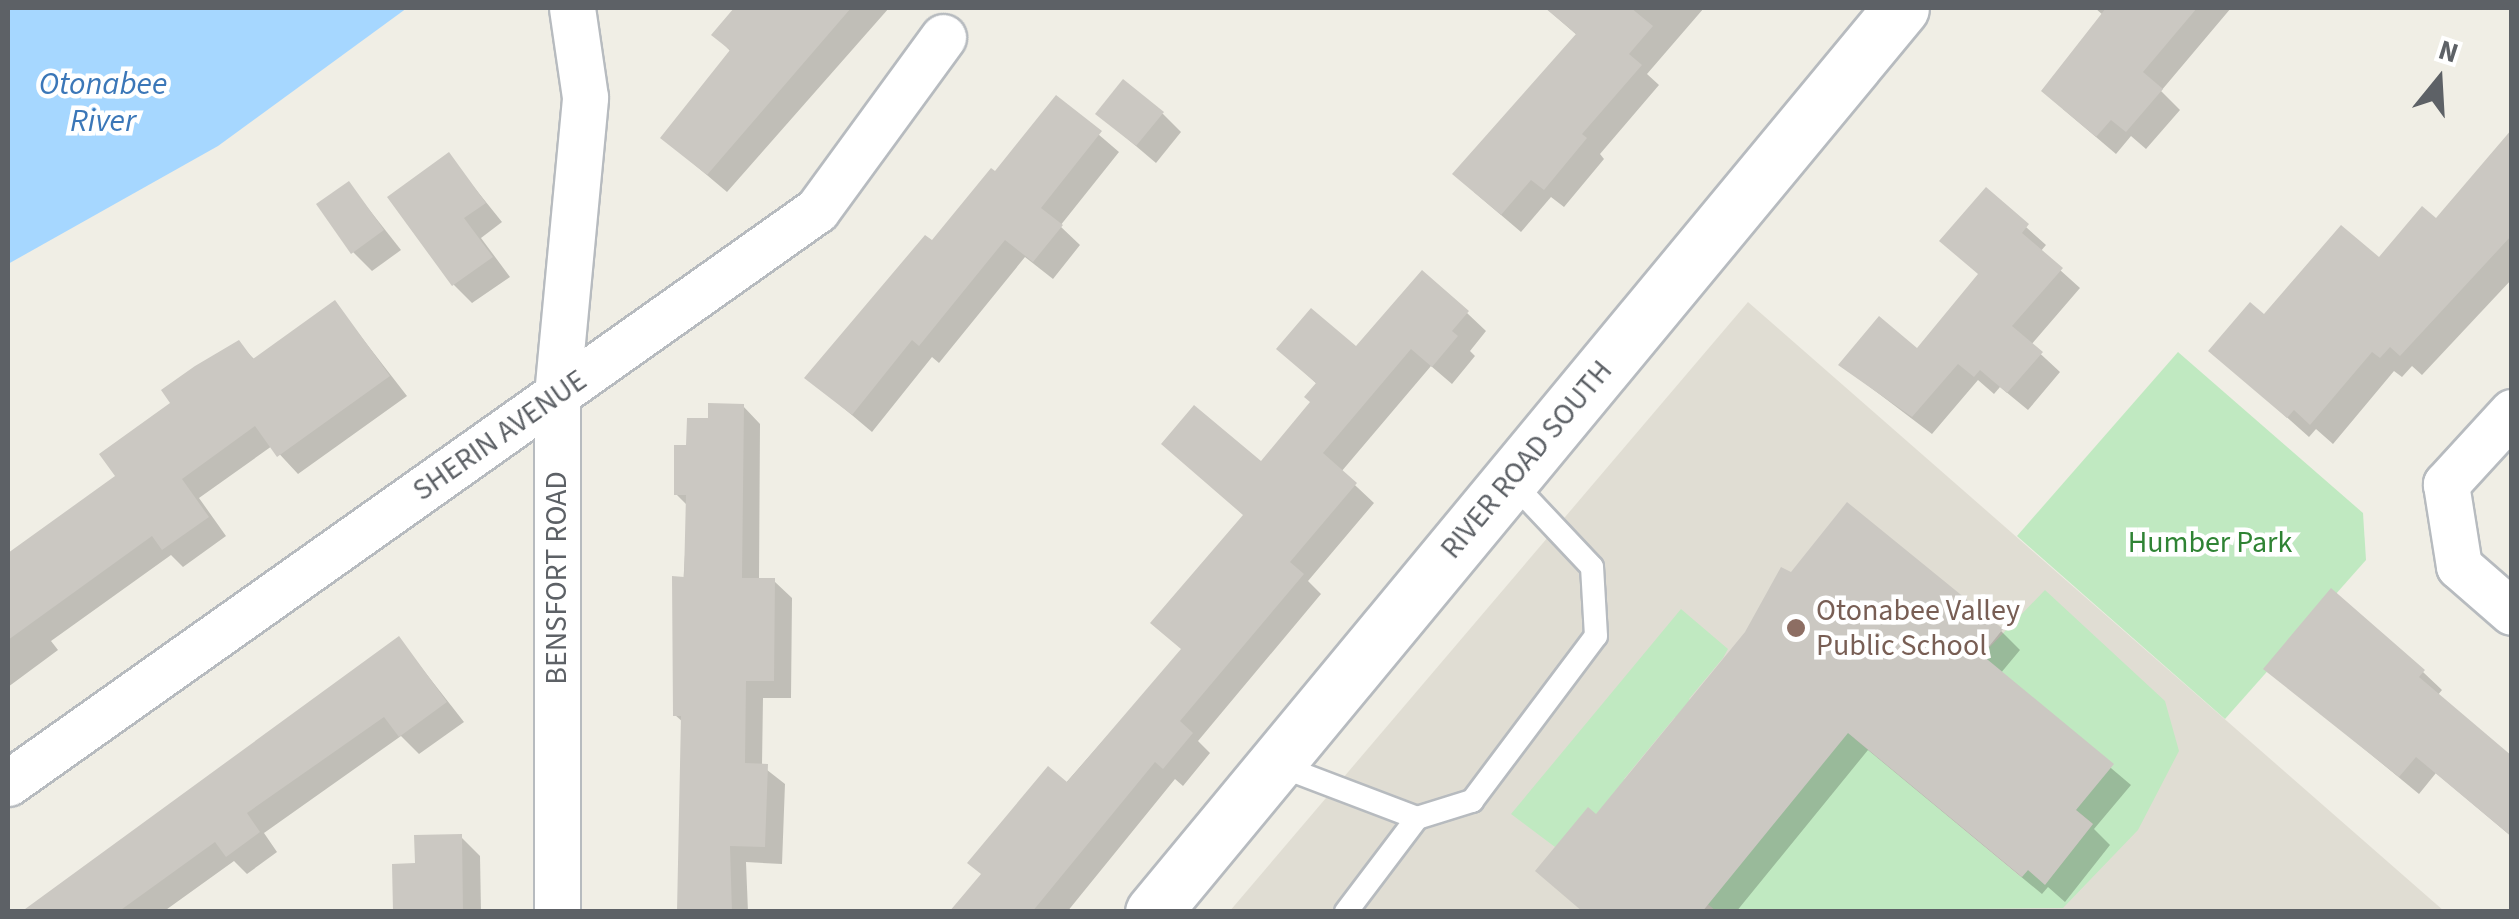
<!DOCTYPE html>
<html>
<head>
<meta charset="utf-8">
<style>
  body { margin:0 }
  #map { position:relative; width:2519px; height:919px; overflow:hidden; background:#f0eee5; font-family:"Source Sans 3",sans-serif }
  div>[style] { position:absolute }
  .education>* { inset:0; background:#e0ddd3 }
  .green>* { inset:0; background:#c0e9c1 }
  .water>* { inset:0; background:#a6d7ff }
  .shadow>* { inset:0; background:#0003 }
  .building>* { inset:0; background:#cbc8c2 }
  .roads { filter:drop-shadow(2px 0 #b7bbbf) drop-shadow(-2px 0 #b7bbbf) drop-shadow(0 2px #b7bbbf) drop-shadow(0 -2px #b7bbbf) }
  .lane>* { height:22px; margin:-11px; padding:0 11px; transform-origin:11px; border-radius:11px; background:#fff }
  .street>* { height:45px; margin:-22.5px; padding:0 22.5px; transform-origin:22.5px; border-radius:22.5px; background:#fff }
  .secondary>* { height:55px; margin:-27.5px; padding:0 27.5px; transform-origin:27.5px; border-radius:27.5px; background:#fff }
  .dots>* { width:28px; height:28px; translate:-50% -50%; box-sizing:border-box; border:5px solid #fff; border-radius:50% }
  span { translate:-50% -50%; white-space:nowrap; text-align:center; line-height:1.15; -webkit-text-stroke:9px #fff; paint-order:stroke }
  .street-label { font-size:30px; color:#5d6166 }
  .park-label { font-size:30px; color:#2f8334 }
  .education-label { font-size:30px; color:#785e54 }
  .left { translate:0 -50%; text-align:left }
  .water-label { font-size:32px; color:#3b77b8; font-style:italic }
  .frame { position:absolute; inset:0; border:10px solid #5d6166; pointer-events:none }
  .north { position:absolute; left:2389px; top:30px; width:100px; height:100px; -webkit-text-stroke:8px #fff; paint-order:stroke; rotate:18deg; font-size:28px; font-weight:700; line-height:40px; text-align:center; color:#5d6166 }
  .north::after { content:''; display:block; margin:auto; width:35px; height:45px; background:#5d6166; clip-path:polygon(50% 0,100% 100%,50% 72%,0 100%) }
</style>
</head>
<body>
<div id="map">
  <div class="education">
    <i style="clip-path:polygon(1748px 302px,2444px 911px,1229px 912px)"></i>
  </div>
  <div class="green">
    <i style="clip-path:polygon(2178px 352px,2363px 513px,2366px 560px,2225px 719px,2017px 536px)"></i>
    <i style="clip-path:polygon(2045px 590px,2165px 701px,2179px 751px,2138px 830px,2063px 908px,1717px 912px,1703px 900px,1844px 719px,1855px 739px,2021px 877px,2028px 870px,2045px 884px,2093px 824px,2076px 810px,1982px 655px)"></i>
    <i style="clip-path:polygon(1681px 609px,1728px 649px,1723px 658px,1689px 699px,1695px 706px,1681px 721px,1675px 717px,1624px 779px,1642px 794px,1555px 847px,1511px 814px)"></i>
  </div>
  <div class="water">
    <i style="clip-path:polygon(8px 8px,407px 8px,218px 146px,8px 264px)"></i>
  </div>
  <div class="shadow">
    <i style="clip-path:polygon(739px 8px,889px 8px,727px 192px,663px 138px,731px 52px,715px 35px)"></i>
    <i style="clip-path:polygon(1546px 8px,1704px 8px,1647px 74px,1659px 85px,1600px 154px,1604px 159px,1564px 207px,1551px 197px,1521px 232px,1474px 192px,1578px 36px)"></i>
    <i style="clip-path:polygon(2095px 8px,2231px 8px,2161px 91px,2180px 110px,2146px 149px,2131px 136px,2116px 154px,2063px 109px,2103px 15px)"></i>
    <i style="clip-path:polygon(1056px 98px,1119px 152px,1060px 226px,1080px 245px,1053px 279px,1025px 257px,939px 363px,932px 357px,872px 432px,808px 378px,996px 175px)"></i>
    <i style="clip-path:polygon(1098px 114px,1163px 114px,1181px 132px,1156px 163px)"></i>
    <i style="clip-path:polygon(2512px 150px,2512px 279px,2422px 375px,2412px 366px,2402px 377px,2394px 371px,2333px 444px,2316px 429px,2309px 437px,2212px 351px,2379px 261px,2436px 221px)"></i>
    <i style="clip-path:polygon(449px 156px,502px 222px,481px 238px,510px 277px,472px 303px,454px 285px)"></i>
    <i style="clip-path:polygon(349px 184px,401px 250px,372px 271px,353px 252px)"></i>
    <i style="clip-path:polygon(1986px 191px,2046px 245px,2040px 252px,2080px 288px,2031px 345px,2060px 372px,2028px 410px,2000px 387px,1994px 394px,1978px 380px,1932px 434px,1841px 365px,1917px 351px,1980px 276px)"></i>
    <i style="clip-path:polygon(335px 303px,407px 396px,298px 474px,272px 446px,199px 498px,226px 536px,183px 567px,171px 555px,51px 641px,58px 650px,8px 687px,8px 561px,119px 477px,173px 403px,238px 343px,255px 360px)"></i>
    <i style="clip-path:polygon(1467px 313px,1486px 331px,1470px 351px,1475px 356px,1452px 384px,1431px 366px,1341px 472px,1374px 503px,1308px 581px,1321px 594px,1198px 741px,1210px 753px,1183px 786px,1175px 779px,1067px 912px,952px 912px,1183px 650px,1153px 623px,1245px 516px,1164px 444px,1261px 464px,1313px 402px,1318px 385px,1279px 349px,1357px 350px)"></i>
    <i style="clip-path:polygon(743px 406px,760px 424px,759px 580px,774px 581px,792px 598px,791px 698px,763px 698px,762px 766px,785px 784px,782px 864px,746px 862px,748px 912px,680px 912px,684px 723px,675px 715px,688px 506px,676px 494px,689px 447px,711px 421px)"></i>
    <i style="clip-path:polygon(2001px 631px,2020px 650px,2000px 674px,2131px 785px,2094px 829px,2110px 845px,2065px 902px,2048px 887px,2042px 894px,1868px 750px,1736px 912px,1583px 912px,1596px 817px)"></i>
    <i style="clip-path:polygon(399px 639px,464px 722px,419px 754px,401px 736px,264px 833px,277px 852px,247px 874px,234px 861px,163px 912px,40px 912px)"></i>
    <i style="clip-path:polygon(2266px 668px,2423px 672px,2442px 690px,2437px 696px,2512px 757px,2512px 837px,2436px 773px,2419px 794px)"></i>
    <i style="clip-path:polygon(461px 837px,480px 856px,481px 912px,395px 912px,417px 866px)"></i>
  </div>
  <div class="building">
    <i style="clip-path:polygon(734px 8px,851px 8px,707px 175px,660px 138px,730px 50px,711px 35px)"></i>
    <i style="clip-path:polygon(1545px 8px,1631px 8px,1653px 26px,1629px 54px,1642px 65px,1582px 134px,1587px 138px,1544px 190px,1531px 180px,1501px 215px,1452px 174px,1576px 34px)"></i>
    <i style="clip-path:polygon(2106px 8px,2197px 8px,2143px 72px,2163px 89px,2126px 132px,2111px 120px,2096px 137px,2041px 91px)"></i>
    <i style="clip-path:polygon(1123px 79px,1164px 112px,1136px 146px,1095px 114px)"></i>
    <i style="clip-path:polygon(1056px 95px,1102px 131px,1041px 208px,1063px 225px,1033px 262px,1005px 240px,919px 346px,912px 340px,852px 415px,804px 378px,925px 235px,932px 240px,991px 168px,995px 171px)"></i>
    <i style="clip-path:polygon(2512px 129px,2512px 235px,2400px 356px,2390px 347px,2380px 358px,2372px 352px,2310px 425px,2294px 410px,2287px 418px,2208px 351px,2250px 302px,2264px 314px,2341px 225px,2379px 257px,2422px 206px,2436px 218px)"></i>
    <i style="clip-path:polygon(449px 152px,486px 203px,464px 218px,493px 257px,452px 286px,387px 197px)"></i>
    <i style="clip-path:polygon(349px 181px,384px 230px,351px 254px,316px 204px)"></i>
    <i style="clip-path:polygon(1986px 187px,2029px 224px,2022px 233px,2063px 268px,2012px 326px,2043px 352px,2007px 393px,1980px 370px,1974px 377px,1958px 364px,1912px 417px,1838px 365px,1879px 316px,1917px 348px,1978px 274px,1939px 241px)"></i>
    <i style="clip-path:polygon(1422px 270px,1469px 311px,1452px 331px,1458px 336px,1432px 367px,1411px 349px,1323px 453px,1357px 483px,1290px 562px,1304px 574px,1180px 721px,1193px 733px,1163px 769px,1155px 762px,1032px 912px,949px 912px,981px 874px,967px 863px,1048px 766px,1067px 782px,1181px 649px,1150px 623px,1243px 515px,1161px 444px,1194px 405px,1261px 461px,1310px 402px,1304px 397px,1316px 383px,1276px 349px,1311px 308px,1356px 346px)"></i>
    <i style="clip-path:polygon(335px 300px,390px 376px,277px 457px,255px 426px,182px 479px,209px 517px,162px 550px,152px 536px,8px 640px,8px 553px,115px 476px,99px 454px,170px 403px,161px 390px,195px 366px,239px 340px,253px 359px)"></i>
    <i style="clip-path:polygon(708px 403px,744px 404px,742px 578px,775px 578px,774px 681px,746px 681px,745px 763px,768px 764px,765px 847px,730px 846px,732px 912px,677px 912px,681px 716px,673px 716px,672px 576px,684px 577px,686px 495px,674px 495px,674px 445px,686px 445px,687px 418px,708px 418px)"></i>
    <i style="clip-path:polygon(1847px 502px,2003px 629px,1982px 655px,2114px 764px,2076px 810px,2093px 824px,2045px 885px,2028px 870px,2022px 877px,1848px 733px,1702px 912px,1583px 912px,1535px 871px,1588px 807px,1596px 814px,1745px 632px,1781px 567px,1791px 572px)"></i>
    <i style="clip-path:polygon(2331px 588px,2425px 670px,2419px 677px,2512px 756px,2512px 837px,2416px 757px,2399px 777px,2263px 669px)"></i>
    <i style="clip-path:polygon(399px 636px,447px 702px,399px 737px,384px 717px,247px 813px,260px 832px,226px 857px,215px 842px,118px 912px,21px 912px)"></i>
    <i style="clip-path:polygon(462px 834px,463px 912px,393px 912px,392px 864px,415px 863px,414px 835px)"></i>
  </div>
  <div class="roads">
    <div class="lane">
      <i style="left:1275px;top:764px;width:152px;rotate:20.8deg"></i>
      <i style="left:1417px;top:818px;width:58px;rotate:-17.2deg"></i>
      <i style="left:1472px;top:801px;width:206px;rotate:-53.1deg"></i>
      <i style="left:1596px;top:636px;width:69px;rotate:-93.3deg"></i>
      <i style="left:1592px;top:567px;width:120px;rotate:-133.3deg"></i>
      <i style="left:1346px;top:912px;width:118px;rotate:-52.9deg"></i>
    </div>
    <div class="street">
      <i style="left:2512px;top:412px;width:98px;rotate:132.5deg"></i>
      <i style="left:2446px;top:484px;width:83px;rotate:81deg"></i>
      <i style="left:2459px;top:566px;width:70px;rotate:41deg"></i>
      <i style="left:8px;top:783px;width:991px;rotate:-35.31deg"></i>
      <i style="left:817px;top:210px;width:214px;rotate:-53.9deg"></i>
      <i style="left:557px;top:912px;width:517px;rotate:-90deg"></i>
      <i style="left:557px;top:395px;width:299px;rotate:-84.6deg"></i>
      <i style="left:585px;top:97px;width:90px;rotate:-98.3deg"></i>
    </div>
    <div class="secondary">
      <i style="left:1153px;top:912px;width:1173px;rotate:-50.39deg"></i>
    </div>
  </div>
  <div class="dots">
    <i style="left:1796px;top:628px;background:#8d6e63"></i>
  </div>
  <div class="street-label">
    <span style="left:500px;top:436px;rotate:-35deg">SHERIN AVENUE</span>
    <span style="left:1527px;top:460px;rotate:-50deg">RIVER ROAD SOUTH</span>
    <span style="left:557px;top:578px;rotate:-90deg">BENSFORT ROAD</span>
  </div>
  <div class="park-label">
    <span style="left:2210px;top:543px">Humber Park</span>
  </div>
  <div class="education-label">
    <span class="left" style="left:1816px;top:628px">Otonabee Valley<br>Public School</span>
  </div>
  <div class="water-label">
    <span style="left:103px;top:103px">Otonabee<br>River</span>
  </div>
  <div class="frame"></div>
  <div class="north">N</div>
</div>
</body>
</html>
